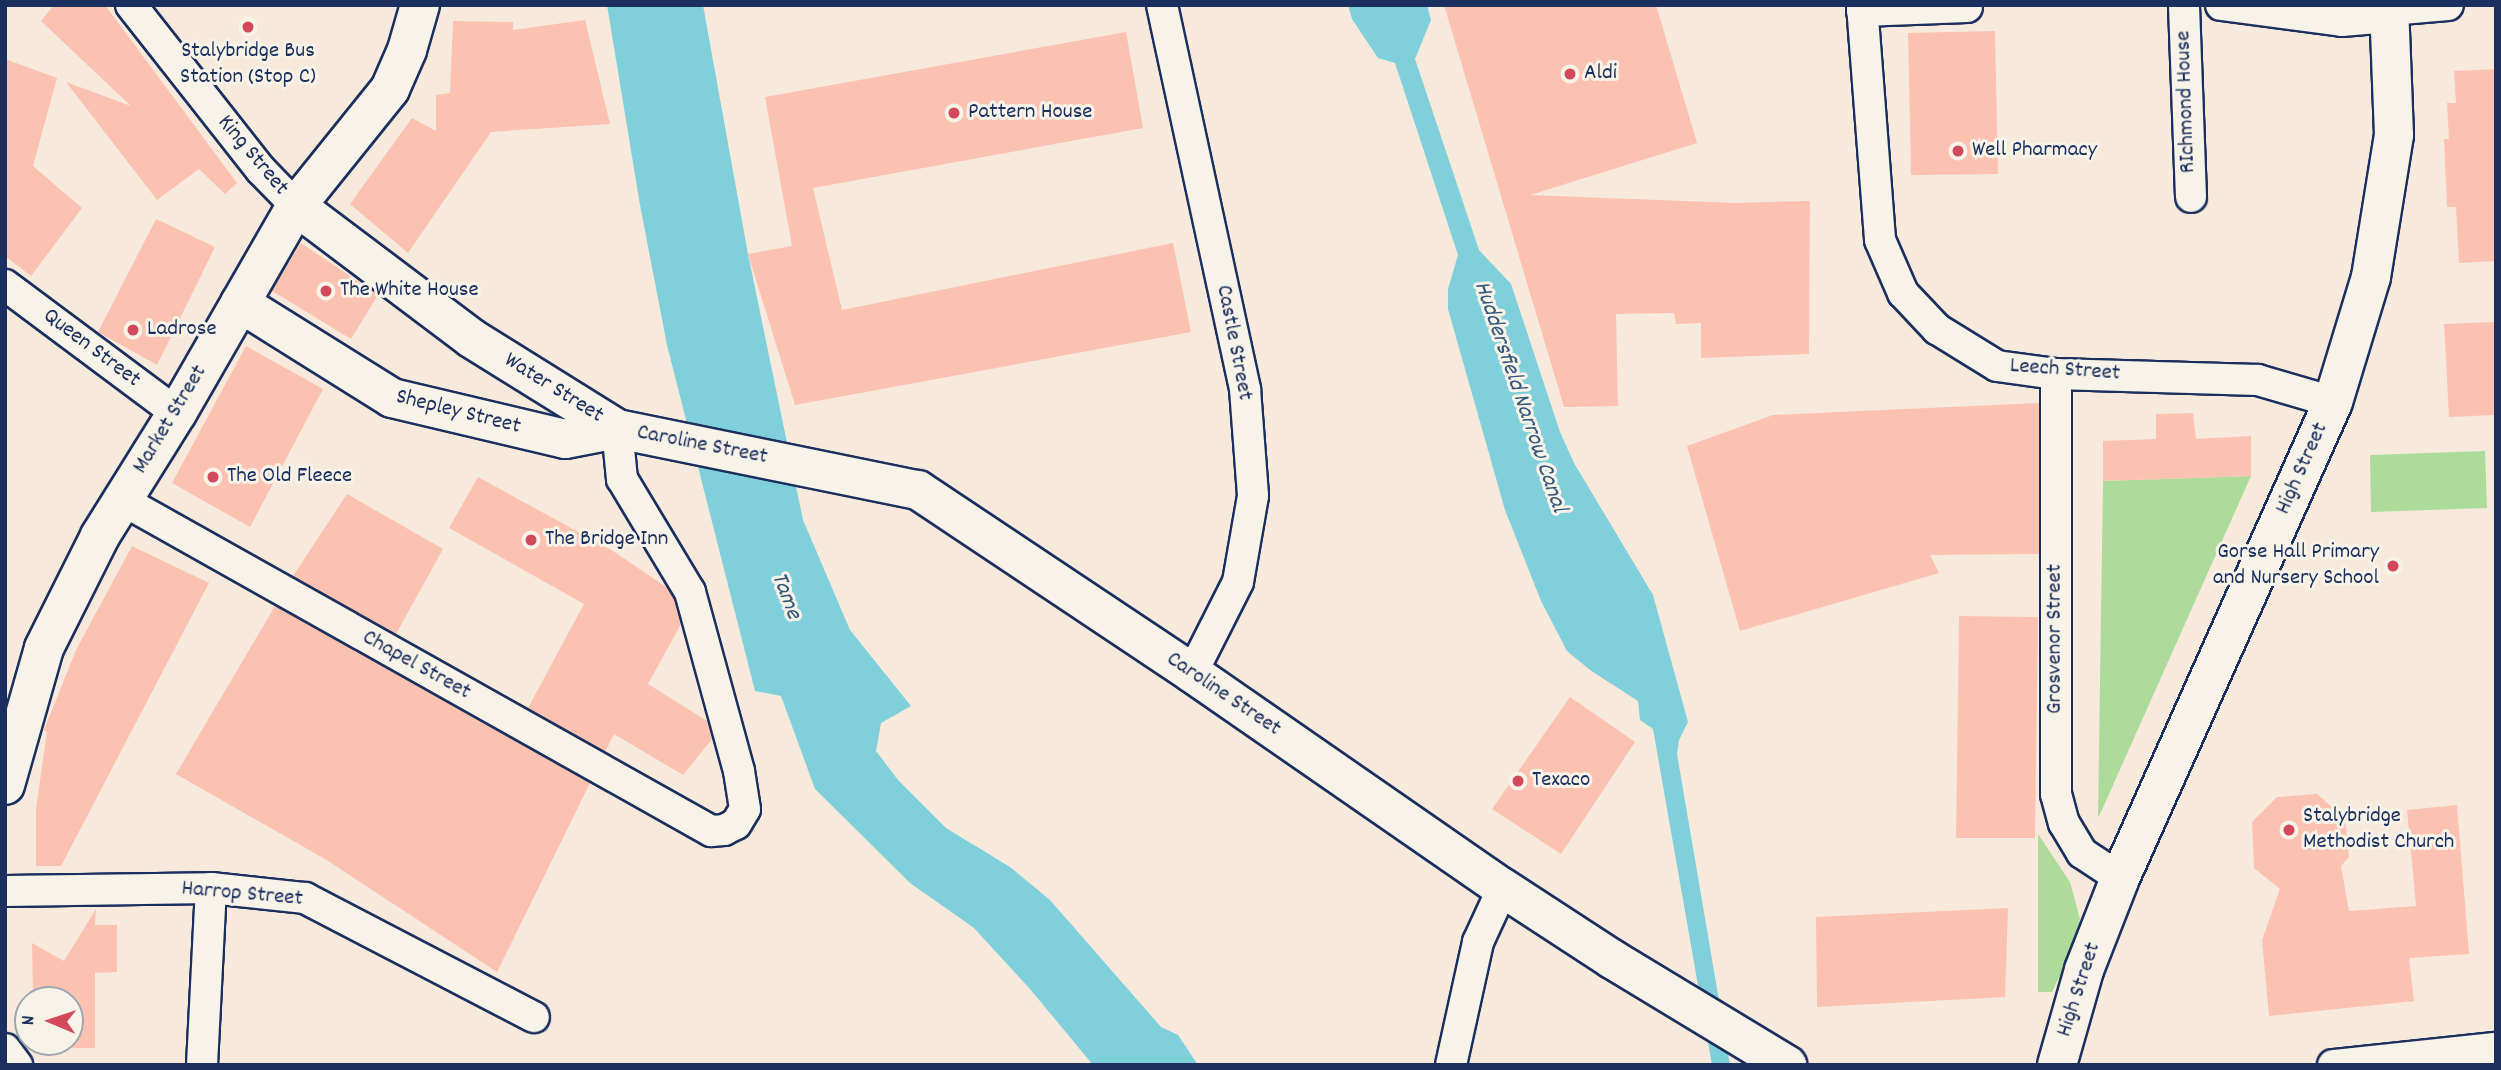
<!DOCTYPE html>
<html>
<head>
<meta charset="utf-8">
<style>
  body { margin:0 }
  #map { position:relative; width:2501px; height:1070px; overflow:hidden; background:#f8e9dd; font-family:Dekko,sans-serif }
  div>[style] { position:absolute }
  .green>* { inset:0; background:#addb9a }
  .water>* { inset:0; background:#80d0db }
  .building>* { inset:0; background:#fbc2b1 }
  .roads { filter:drop-shadow(2px 0 #1b2f5e) drop-shadow(-2px 0 #1b2f5e) drop-shadow(0 2px #1b2f5e) drop-shadow(0 -2px #1b2f5e) }
  .minor>* { height:30px; margin:-15px; padding:0 15px; transform-origin:15px; border-radius:15px; background:#f7f3e8 }
  .secondary>* { height:38px; margin:-19px; padding:0 19px; transform-origin:19px; border-radius:19px; background:#f7f3e8 }
  .dots>* { width:19px; height:19px; translate:-50% -50%; box-sizing:border-box; border:4px solid #f7f3e8; border-radius:50% }
  span { translate:-50% -50%; white-space:nowrap; text-align:center; line-height:1.15; -webkit-text-stroke:6px #f7f3e8; paint-order:stroke }
  .poi-label { font-size:23px; color:#1b2f5e }
  .left { translate:0 -50%; text-align:left }
  .right { translate:-100% -50%; text-align:right }
  .street-label { font-size:23px; color:#1b2f5e }
  .water-label { font-size:24px; color:#34577d; font-style:italic }
  .frame { position:absolute; inset:0; border:7px solid #1b2f5e; pointer-events:none }
  .north { position:absolute; left:14px; top:986px; width:70px; height:70px; box-sizing:border-box; background:#f7f3e8; border:2px solid #9fa5b1; border-radius:50%; rotate:272deg; font-size:19px; font-weight:700; line-height:28px; text-align:center; color:#1b2f5e }
  .north::after { content:''; display:block; margin:auto; width:24px; height:32px; background:#d1495b; clip-path:polygon(50% 0,100% 100%,50% 72%,0 100%) }
</style>
</head>
<body>
<div id="map">
  <div class="green">
    <i style="clip-path:polygon(2485px 451px,2487px 508px,2371px 512px,2370px 455px)"></i>
    <i style="clip-path:polygon(2251px 476px,2101px 812px,2098px 817px,2103px 481px)"></i>
    <i style="clip-path:polygon(2038px 834px,2070px 882px,2080px 919px,2071px 952px,2052px 992px,2038px 992px)"></i>
  </div>
  <div class="water">
    <i style="clip-path:polygon(607px 5px,703px 5px,748px 254px,803px 520px,850px 630px,911px 706px,881px 723px,876px 751px,898px 780px,946px 828px,1010px 867px,1050px 900px,1161px 1027px,1178px 1035px,1198px 1065px,1093px 1065px,1030px 989px,974px 928px,910px 883px,815px 789px,781px 696px,755px 691px,667px 345px,640px 205px)"></i>
    <i style="clip-path:polygon(1348px 5px,1427px 5px,1431px 20px,1415px 59px,1479px 250px,1511px 284px,1560px 432px,1574px 463px,1653px 595px,1688px 722px,1679px 740px,1677px 754px,1730px 1065px,1712px 1065px,1653px 729px,1640px 720px,1638px 701px,1590px 670px,1567px 651px,1541px 601px,1505px 510px,1448px 309px,1448px 289px,1458px 255px,1395px 63px,1378px 58px,1352px 19px)"></i>
  </div>
  <div class="building">
    <i style="clip-path:polygon(54px 5px,105px 5px,237px 183px,225px 194px,199px 169px,157px 200px,66px 82px,131px 106px,41px 21px)"></i>
    <i style="clip-path:polygon(1444px 5px,1656px 5px,1697px 143px,1530px 195px,1736px 203px,1810px 201px,1809px 354px,1701px 358px,1701px 323px,1676px 324px,1674px 313px,1616px 314px,1618px 406px,1564px 407px)"></i>
    <i style="clip-path:polygon(585px 20px,610px 124px,491px 132px,408px 253px,350px 204px,412px 118px,436px 131px,436px 95px,450px 93px,453px 21px,513px 22px,513px 30px)"></i>
    <i style="clip-path:polygon(1995px 31px,1998px 174px,1911px 175px,1908px 33px)"></i>
    <i style="clip-path:polygon(1126px 32px,1143px 128px,813px 188px,842px 310px,1173px 243px,1191px 332px,795px 405px,748px 254px,792px 246px,765px 97px)"></i>
    <i style="clip-path:polygon(5px 59px,57px 78px,33px 166px,82px 208px,31px 276px,5px 256px)"></i>
    <i style="clip-path:polygon(2496px 69px,2496px 261px,2459px 263px,2456px 207px,2447px 207px,2444px 139px,2449px 139px,2447px 103px,2456px 103px,2454px 71px)"></i>
    <i style="clip-path:polygon(156px 219px,215px 247px,157px 365px,98px 332px)"></i>
    <i style="clip-path:polygon(301px 243px,378px 295px,351px 339px,272px 291px)"></i>
    <i style="clip-path:polygon(2496px 322px,2496px 415px,2449px 417px,2444px 324px)"></i>
    <i style="clip-path:polygon(246px 346px,323px 389px,250px 527px,172px 483px)"></i>
    <i style="clip-path:polygon(2039px 403px,2039px 554px,1930px 555px,1939px 573px,1740px 631px,1687px 446px,1773px 415px)"></i>
    <i style="clip-path:polygon(2193px 413px,2196px 439px,2251px 436px,2251px 476px,2103px 481px,2103px 441px,2156px 439px,2156px 414px)"></i>
    <i style="clip-path:polygon(478px 477px,613px 551px,666px 587px,674px 599px,681px 624px,648px 684px,707px 721px,712px 739px,683px 775px,614px 734px,605px 752px,528px 708px,584px 604px,449px 528px)"></i>
    <i style="clip-path:polygon(347px 494px,443px 549px,396px 634px,293px 576px)"></i>
    <i style="clip-path:polygon(132px 546px,209px 583px,61px 866px,36px 866px,36px 808px,47px 732px,44px 730px,76px 650px)"></i>
    <i style="clip-path:polygon(275px 606px,590px 783px,497px 972px,325px 859px,176px 774px)"></i>
    <i style="clip-path:polygon(1959px 616px,2038px 617px,2035px 838px,1956px 838px)"></i>
    <i style="clip-path:polygon(1570px 697px,1635px 742px,1561px 854px,1492px 809px)"></i>
    <i style="clip-path:polygon(2317px 794px,2345px 818px,2349px 857px,2341px 866px,2349px 911px,2416px 906px,2407px 810px,2457px 805px,2469px 954px,2409px 958px,2414px 1001px,2269px 1016px,2262px 940px,2280px 889px,2254px 868px,2252px 822px,2277px 797px)"></i>
    <i style="clip-path:polygon(2008px 908px,2005px 997px,1817px 1007px,1816px 917px)"></i>
    <i style="clip-path:polygon(96px 909px,95px 925px,117px 925px,117px 972px,95px 973px,95px 1048px,33px 1048px,33px 1042px,70px 1042px,70px 1000px,33px 1000px,32px 943px,64px 961px)"></i>
  </div>
  <div class="roads">
    <div class="minor">
      <i style="left:131px;top:5px;width:210px;rotate:51.8deg"></i>
      <i style="left:261px;top:170px;width:50px;rotate:45.8deg"></i>
      <i style="left:1162px;top:5px;width:393px;rotate:77.8deg"></i>
      <i style="left:1245px;top:389px;width:107px;rotate:85.7deg"></i>
      <i style="left:1253px;top:496px;width:87px;rotate:99.9deg"></i>
      <i style="left:1238px;top:582px;width:102px;rotate:116.8deg"></i>
      <i style="left:1862px;top:5px;width:236px;rotate:85.6deg"></i>
      <i style="left:1880px;top:240px;width:58px;rotate:66.5deg"></i>
      <i style="left:1903px;top:293px;width:50px;rotate:46.6deg"></i>
      <i style="left:1937px;top:329px;width:70px;rotate:31.7deg"></i>
      <i style="left:1997px;top:366px;width:60px;rotate:7.7deg"></i>
      <i style="left:2056px;top:374px;width:202px;rotate:1.7deg"></i>
      <i style="left:2258px;top:380px;width:78px;rotate:16.3deg"></i>
      <i style="left:2221px;top:5px;width:122px;rotate:7.5deg"></i>
      <i style="left:2342px;top:21px;width:47px;rotate:-4.9deg"></i>
      <i style="left:2184px;top:6px;width:191px;rotate:87.9deg"></i>
      <i style="left:2390px;top:10px;width:58px;rotate:-4.9deg"></i>
      <i style="left:1862px;top:11px;width:105px;rotate:-2.2deg"></i>
      <i style="left:5px;top:285px;width:214px;rotate:36.7deg"></i>
      <i style="left:2056px;top:374px;width:420px;rotate:90deg"></i>
      <i style="left:2056px;top:794px;width:30px;rotate:75deg"></i>
      <i style="left:2064px;top:823px;width:35px;rotate:59deg"></i>
      <i style="left:2082px;top:853px;width:45px;rotate:33.3deg"></i>
      <i style="left:122px;top:500px;width:676px;rotate:29.33deg"></i>
      <i style="left:711px;top:831px;width:13px;rotate:-4deg"></i>
      <i style="left:724px;top:830px;width:13px;rotate:-27deg"></i>
      <i style="left:736px;top:824px;width:17px;rotate:-59deg"></i>
      <i style="left:745px;top:809px;width:38px;rotate:-99deg"></i>
      <i style="left:739px;top:771px;width:186px;rotate:-105.3deg"></i>
      <i style="left:690px;top:592px;width:132px;rotate:-121deg"></i>
      <i style="left:622px;top:479px;width:50px;rotate:-95.7deg"></i>
      <i style="left:5px;top:891px;width:206px;rotate:-0.8deg"></i>
      <i style="left:211px;top:888px;width:95px;rotate:6.1deg"></i>
      <i style="left:305px;top:898px;width:258px;rotate:27.5deg"></i>
      <i style="left:5px;top:1049px;width:20px;rotate:53deg"></i>
      <i style="left:202px;top:1065px;width:177px;rotate:-87.1deg"></i>
      <i style="left:1451px;top:1065px;width:126px;rotate:-77.6deg"></i>
      <i style="left:1478px;top:942px;width:60px;rotate:-65.2deg"></i>
      <i style="left:2333px;top:1065px;width:164px;rotate:-6deg"></i>
    </div>
    <div class="secondary">
      <i style="left:296px;top:206px;width:219px;rotate:37deg"></i>
      <i style="left:471px;top:338px;width:172px;rotate:31.9deg"></i>
      <i style="left:240px;top:303px;width:179px;rotate:32deg"></i>
      <i style="left:392px;top:398px;width:178px;rotate:13.3deg"></i>
      <i style="left:565px;top:439px;width:53px;rotate:-10.9deg"></i>
      <i style="left:617px;top:429px;width:307px;rotate:11.5deg"></i>
      <i style="left:918px;top:490px;width:329px;rotate:33.7deg"></i>
      <i style="left:1192px;top:673px;width:378px;rotate:34.7deg"></i>
      <i style="left:1503px;top:888px;width:130px;rotate:33.1deg"></i>
      <i style="left:1612px;top:959px;width:205px;rotate:31.2deg"></i>
      <i style="left:5px;top:785px;width:142px;rotate:-74.1deg"></i>
      <i style="left:44px;top:648px;width:125px;rotate:-63.4deg"></i>
      <i style="left:100px;top:536px;width:145px;rotate:-58deg"></i>
      <i style="left:177px;top:413px;width:239px;rotate:-60.1deg"></i>
      <i style="left:296px;top:206px;width:150px;rotate:-51.2deg"></i>
      <i style="left:390px;top:89px;width:43px;rotate:-66.4deg"></i>
      <i style="left:407px;top:50px;width:47px;rotate:-73.9deg"></i>
      <i style="left:2057px;top:1065px;width:99px;rotate:-74.1deg"></i>
      <i style="left:2084px;top:970px;width:99px;rotate:-68.6deg"></i>
      <i style="left:2120px;top:878px;width:521px;rotate:-65.89deg"></i>
      <i style="left:2333px;top:402px;width:131px;rotate:-73.1deg"></i>
      <i style="left:2371px;top:277px;width:144px;rotate:-80.8deg"></i>
      <i style="left:2394px;top:135px;width:130px;rotate:-92.2deg"></i>
    </div>
  </div>
  <div class="dots">
    <i style="left:248px;top:27px;background:#d1495b"></i>
    <i style="left:1570px;top:74px;background:#d1495b"></i>
    <i style="left:954px;top:113px;background:#d1495b"></i>
    <i style="left:1958px;top:151px;background:#d1495b"></i>
    <i style="left:326px;top:291px;background:#d1495b"></i>
    <i style="left:133px;top:330px;background:#d1495b"></i>
    <i style="left:213px;top:477px;background:#d1495b"></i>
    <i style="left:531px;top:540px;background:#d1495b"></i>
    <i style="left:2393px;top:566px;background:#d1495b"></i>
    <i style="left:1518px;top:781px;background:#d1495b"></i>
    <i style="left:2289px;top:830px;background:#d1495b"></i>
  </div>
  <div class="poi-label">
    <span style="left:248px;top:65px">Stalybridge Bus<br>Station (Stop C)</span>
    <span class="left" style="left:1584px;top:74px">Aldi</span>
    <span class="left" style="left:968px;top:113px">Pattern House</span>
    <span class="left" style="left:1972px;top:151px">Well Pharmacy</span>
    <span class="left" style="left:340px;top:291px">The White House</span>
    <span class="left" style="left:147px;top:330px">Ladrose</span>
    <span class="left" style="left:227px;top:477px">The Old Fleece</span>
    <span class="left" style="left:545px;top:540px">The Bridge Inn</span>
    <span class="right" style="left:2379px;top:566px">Gorse Hall Primary<br>and Nursery School</span>
    <span class="left" style="left:1532px;top:781px">Texaco</span>
    <span class="left" style="left:2303px;top:830px">Stalybridge<br>Methodist Church</span>
  </div>
  <div class="street-label">
    <span style="left:2187px;top:102px;rotate:-92deg">RIchmond House</span>
    <span style="left:252px;top:156px;rotate:50deg">King Street</span>
    <span style="left:1233px;top:343px;rotate:79deg">Castle Street</span>
    <span style="left:91px;top:349px;rotate:37deg">Queen Street</span>
    <span style="left:2065px;top:371px;rotate:4deg">Leech Street</span>
    <span style="left:553px;top:389px;rotate:32deg">Water Street</span>
    <span style="left:458px;top:413px;rotate:14deg">Shepley Street</span>
    <span style="left:171px;top:420px;rotate:-59deg">Market Street</span>
    <span style="left:702px;top:446px;rotate:11deg">Caroline Street</span>
    <span style="left:2303px;top:469px;rotate:-66deg">High Street</span>
    <span style="left:2056px;top:639px;rotate:-90deg">Grosvenor Street</span>
    <span style="left:416px;top:666px;rotate:29deg">Chapel Street</span>
    <span style="left:1223px;top:695px;rotate:34deg">Caroline Street</span>
    <span style="left:242px;top:895px;rotate:5deg">Harrop Street</span>
    <span style="left:2080px;top:990px;rotate:-72deg">High Street</span>
  </div>
  <div class="water-label">
    <span style="left:1519px;top:397px;rotate:71deg">Huddersfield Narrow Canal</span>
    <span style="left:785px;top:596px;rotate:69deg">Tame</span>
  </div>
  <div class="frame"></div>
  <div class="north">N</div>
</div>
</body>
</html>
